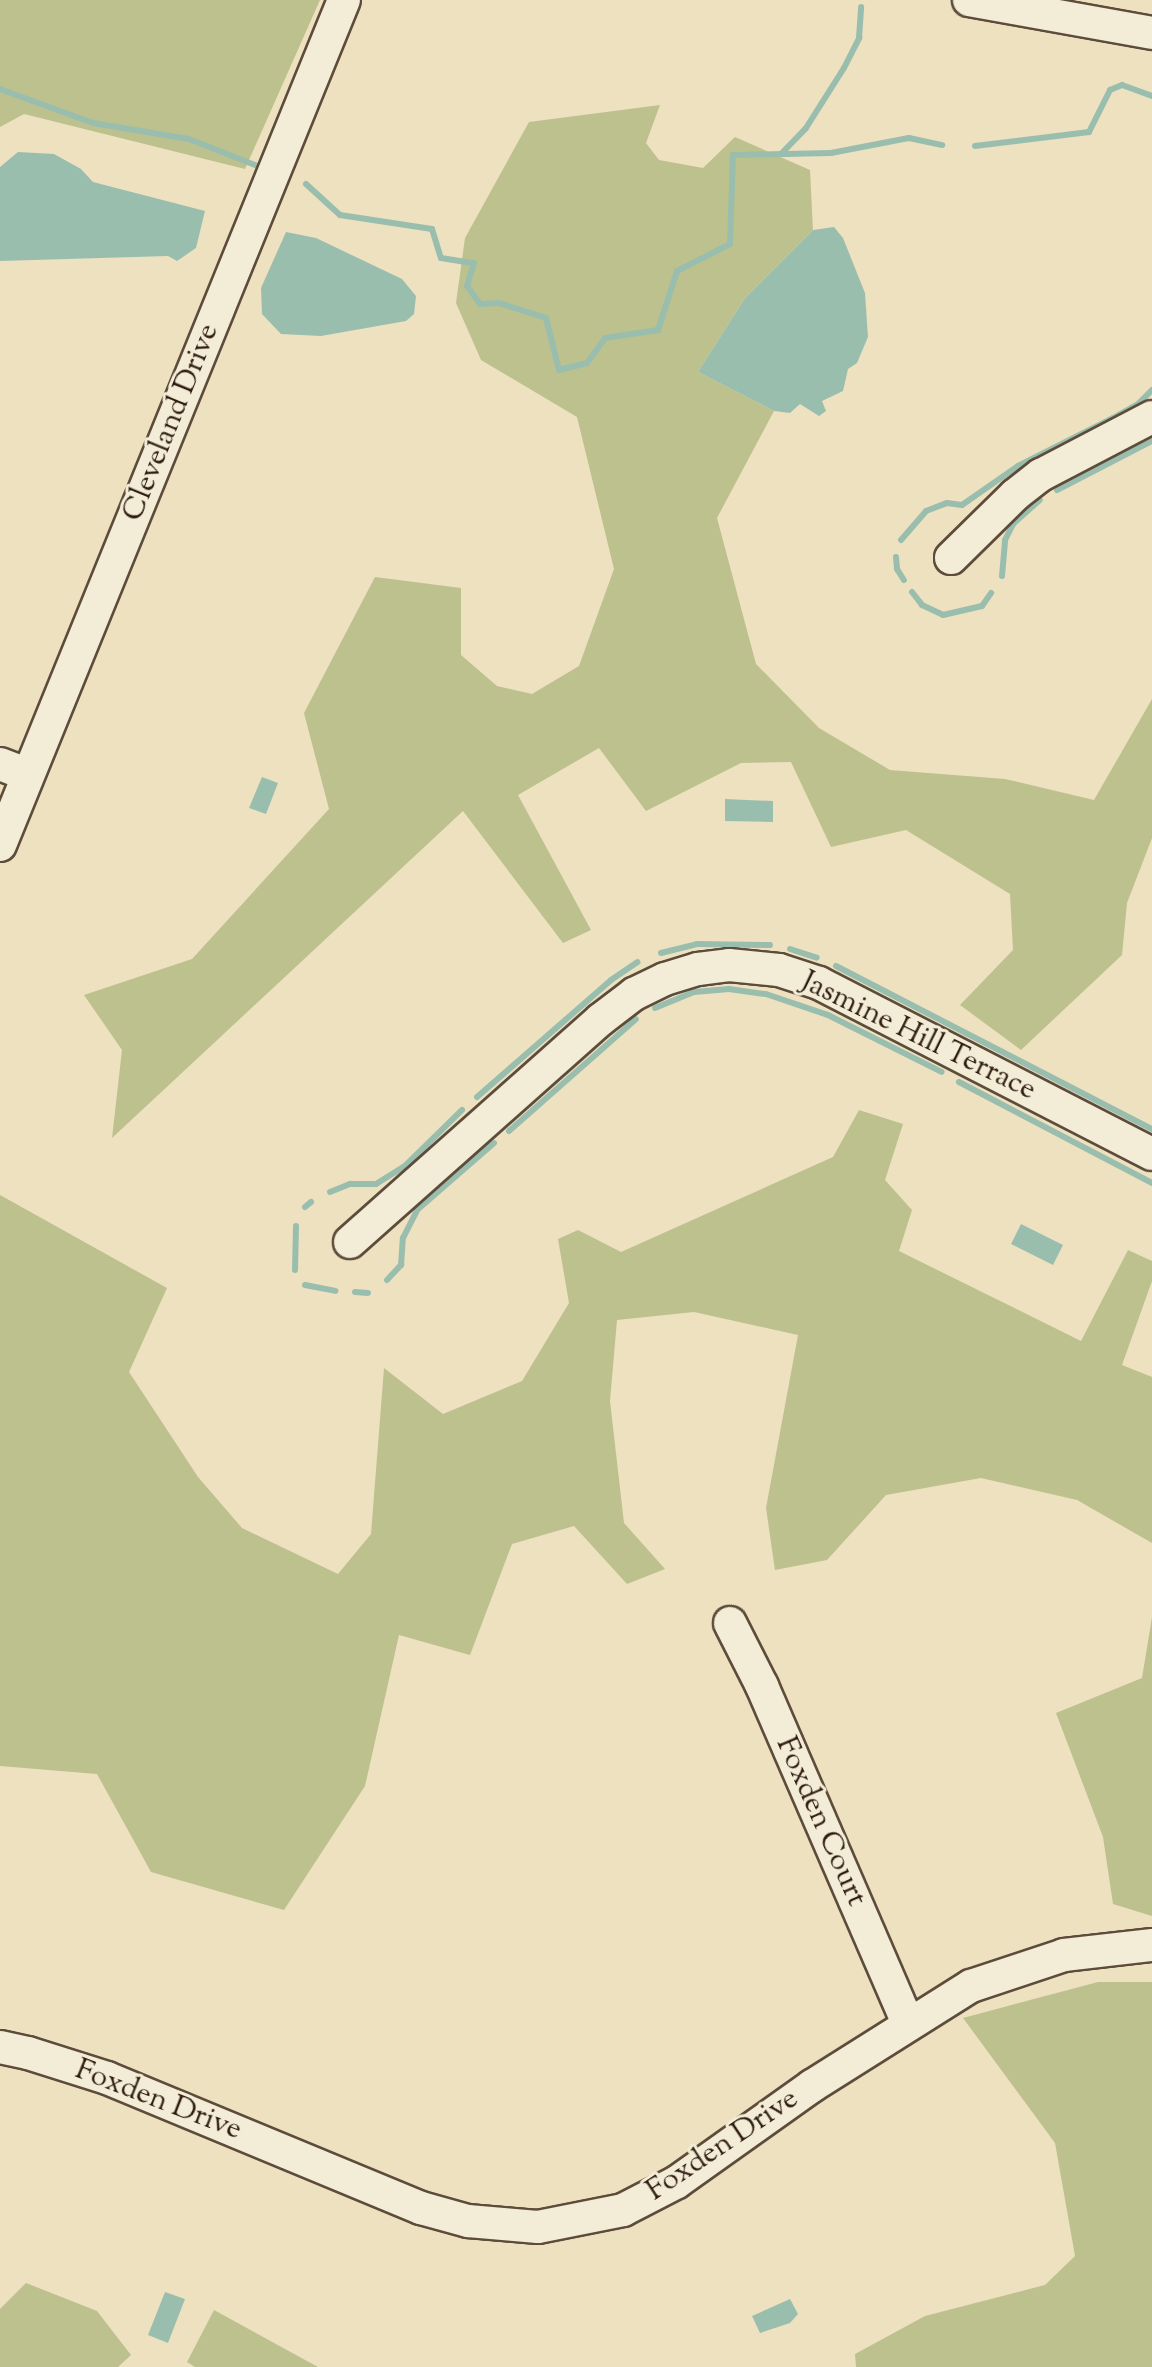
<!DOCTYPE html>
<html>
<head>
<meta charset="utf-8">
<style>
  body { margin:0 }
  #map { position:relative; width:1152px; height:2367px; overflow:hidden; background:#ede1c0; font-family:"Sorts Mill Goudy",serif }
  div>[style] { position:absolute }
  .green>* { inset:0; background:#bdc18e }
  .water>* { inset:0; background:#9abeae }
  .stream>* { height:6px; margin:-3px; padding:0 3px; transform-origin:3px; border-radius:3px; background:#9abeae }
  .roads { filter:drop-shadow(2px 0 #5d4c3b) drop-shadow(-2px 0 #5d4c3b) drop-shadow(0 2px #5d4c3b) drop-shadow(0 -2px #5d4c3b) }
  .minor>* { height:32px; margin:-16px; padding:0 16px; transform-origin:16px; border-radius:16px; background:#f3ecd6 }
  span { translate:-50% -50%; white-space:nowrap; text-align:center; line-height:1.15; -webkit-text-stroke:6px #f3ecd6; paint-order:stroke }
  .street-label { font-size:30px; color:#2d1b0f }
</style>
</head>
<body>
<div id="map">
  <div class="green">
    <i style="clip-path:polygon(0 0,320px 0,245px 169px,24px 114px,0 127px)"></i>
    <i style="clip-path:polygon(660px 105px,646px 143px,659px 160px,703px 168px,735px 137px,810px 170px,813px 230px,745px 298px,698px 372px,774px 411px,717px 518px,756px 664px,819px 728px,890px 770px,1005px 779px,1094px 800px,1152px 699px,1152px 838px,1127px 903px,1122px 955px,1021px 1050px,960px 1005px,1013px 950px,1010px 894px,906px 830px,831px 847px,791px 762px,741px 763px,646px 811px,599px 748px,518px 795px,591px 930px,563px 943px,463px 811px,112px 1138px,122px 1050px,84px 995px,192px 959px,329px 809px,304px 713px,375px 577px,461px 588px,461px 655px,497px 686px,532px 694px,579px 666px,614px 569px,577px 417px,481px 360px,456px 303px,465px 238px,529px 122px)"></i>
    <i style="clip-path:polygon(859px 1110px,903px 1124px,885px 1180px,912px 1210px,899px 1251px,1081px 1341px,1128px 1250px,1152px 1261px,1152px 1281px,1122px 1365px,1152px 1377px,1152px 1543px,1077px 1500px,981px 1478px,886px 1495px,827px 1560px,775px 1570px,766px 1508px,798px 1335px,694px 1312px,617px 1320px,610px 1401px,624px 1523px,665px 1569px,627px 1584px,574px 1526px,512px 1544px,470px 1655px,399px 1635px,365px 1786px,284px 1910px,151px 1872px,97px 1774px,0 1766px,0 1195px,167px 1288px,129px 1372px,198px 1477px,242px 1528px,338px 1574px,371px 1534px,384px 1368px,443px 1414px,522px 1381px,569px 1303px,558px 1239px,578px 1230px,621px 1252px,833px 1157px)"></i>
    <i style="clip-path:polygon(1152px 1617px,1152px 1916px,1113px 1904px,1103px 1837px,1056px 1713px,1142px 1678px)"></i>
    <i style="clip-path:polygon(1098px 1982px,1152px 1982px,1152px 2367px,856px 2367px,855px 2354px,925px 2316px,1045px 2285px,1075px 2256px,1055px 2143px,963px 2018px)"></i>
    <i style="clip-path:polygon(26px 2283px,97px 2311px,131px 2355px,118px 2367px,0 2367px,0 2309px)"></i>
    <i style="clip-path:polygon(214px 2310px,318px 2367px,195px 2367px,187px 2362px)"></i>
  </div>
  <div class="water">
    <i style="clip-path:polygon(18px 152px,54px 154px,81px 169px,93px 182px,205px 211px,196px 248px,177px 261px,168px 256px,0 261px,0 167px)"></i>
    <i style="clip-path:polygon(834px 227px,843px 238px,865px 293px,868px 337px,857px 363px,848px 369px,843px 391px,822px 401px,826px 411px,819px 416px,800px 404px,790px 413px,774px 411px,698px 372px,745px 298px,813px 230px)"></i>
    <i style="clip-path:polygon(286px 232px,316px 238px,402px 279px,416px 296px,414px 314px,406px 321px,321px 336px,281px 334px,262px 314px,261px 288px)"></i>
    <i style="clip-path:polygon(262px 777px,278px 783px,266px 814px,249px 808px)"></i>
    <i style="clip-path:polygon(725px 799px,773px 801px,773px 822px,725px 821px)"></i>
    <i style="clip-path:polygon(1021px 1224px,1063px 1245px,1053px 1265px,1011px 1244px)"></i>
    <i style="clip-path:polygon(165px 2292px,185px 2299px,168px 2343px,148px 2335px)"></i>
    <i style="clip-path:polygon(790px 2299px,798px 2314px,790px 2323px,760px 2333px,752px 2316px)"></i>
  </div>
  <div class="stream">
    <i style="left:0;top:89px;width:99px;rotate:20.1deg"></i>
    <i style="left:93px;top:123px;width:97px;rotate:9.5deg"></i>
    <i style="left:189px;top:139px;width:76px;rotate:21.5deg"></i>
    <i style="left:975px;top:146px;width:115px;rotate:-7deg"></i>
    <i style="left:1089px;top:132px;width:47px;rotate:-63.4deg"></i>
    <i style="left:1110px;top:90px;width:13px;rotate:-23deg"></i>
    <i style="left:1122px;top:85px;width:32px;rotate:20deg"></i>
    <i style="left:781px;top:154px;width:36px;rotate:-46deg"></i>
    <i style="left:806px;top:128px;width:71px;rotate:-57.7deg"></i>
    <i style="left:844px;top:68px;width:34px;rotate:-63deg"></i>
    <i style="left:859px;top:38px;width:31px;rotate:-86deg"></i>
    <i style="left:306px;top:184px;width:46px;rotate:42.4deg"></i>
    <i style="left:340px;top:215px;width:93px;rotate:8.7deg"></i>
    <i style="left:432px;top:229px;width:30px;rotate:73deg"></i>
    <i style="left:441px;top:258px;width:33px;rotate:9deg"></i>
    <i style="left:474px;top:263px;width:24px;rotate:107deg"></i>
    <i style="left:467px;top:286px;width:22px;rotate:54deg"></i>
    <i style="left:480px;top:304px;width:19px;rotate:-3deg"></i>
    <i style="left:499px;top:303px;width:49px;rotate:17.7deg"></i>
    <i style="left:546px;top:318px;width:54px;rotate:76deg"></i>
    <i style="left:559px;top:370px;width:29px;rotate:-14deg"></i>
    <i style="left:587px;top:363px;width:31px;rotate:-54deg"></i>
    <i style="left:605px;top:338px;width:54px;rotate:-8.6deg"></i>
    <i style="left:658px;top:330px;width:62px;rotate:-72.1deg"></i>
    <i style="left:677px;top:271px;width:59px;rotate:-27deg"></i>
    <i style="left:730px;top:244px;width:89px;rotate:-88.1deg"></i>
    <i style="left:733px;top:155px;width:98px;rotate:-1.2deg"></i>
    <i style="left:831px;top:153px;width:79px;rotate:-10.9deg"></i>
    <i style="left:909px;top:138px;width:34px;rotate:12deg"></i>
    <i style="left:1057px;top:490px;width:107px;rotate:-27.3deg"></i>
    <i style="left:901px;top:540px;width:38px;rotate:-49deg"></i>
    <i style="left:926px;top:511px;width:22px;rotate:-21deg"></i>
    <i style="left:947px;top:503px;width:15px;rotate:8deg"></i>
    <i style="left:962px;top:505px;width:68px;rotate:-34.9deg"></i>
    <i style="left:1018px;top:466px;width:106px;rotate:-26.8deg"></i>
    <i style="left:1113px;top:418px;width:29px;rotate:-29deg"></i>
    <i style="left:1138px;top:404px;width:20px;rotate:-45deg"></i>
    <i style="left:896px;top:557px;width:12px;rotate:85deg"></i>
    <i style="left:897px;top:569px;width:13px;rotate:58deg"></i>
    <i style="left:1002px;top:576px;width:36px;rotate:-85deg"></i>
    <i style="left:1005px;top:540px;width:18px;rotate:-63deg"></i>
    <i style="left:1013px;top:524px;width:36px;rotate:-42deg"></i>
    <i style="left:912px;top:592px;width:16px;rotate:52deg"></i>
    <i style="left:922px;top:605px;width:23px;rotate:25deg"></i>
    <i style="left:943px;top:615px;width:40px;rotate:-13deg"></i>
    <i style="left:982px;top:606px;width:16px;rotate:-55deg"></i>
    <i style="left:790px;top:949px;width:28px;rotate:18deg"></i>
    <i style="left:661px;top:953px;width:37px;rotate:-14deg"></i>
    <i style="left:697px;top:944px;width:73px;rotate:0.8deg"></i>
    <i style="left:836px;top:966px;width:356px;rotate:27.3deg"></i>
    <i style="left:655px;top:1008px;width:42px;rotate:-22.3deg"></i>
    <i style="left:694px;top:992px;width:35px;rotate:-5deg"></i>
    <i style="left:729px;top:989px;width:37px;rotate:8deg"></i>
    <i style="left:766px;top:994px;width:65px;rotate:18.7deg"></i>
    <i style="left:828px;top:1015px;width:127px;rotate:26.6deg"></i>
    <i style="left:959px;top:1082px;width:218px;rotate:27.6deg"></i>
    <i style="left:477px;top:1097px;width:178px;rotate:-41.1deg"></i>
    <i style="left:611px;top:980px;width:32px;rotate:-34deg"></i>
    <i style="left:509px;top:1131px;width:169px;rotate:-41.4deg"></i>
    <i style="left:330px;top:1192px;width:22px;rotate:-22deg"></i>
    <i style="left:350px;top:1184px;width:26px"></i>
    <i style="left:376px;top:1184px;width:34px;rotate:-32deg"></i>
    <i style="left:405px;top:1166px;width:80px;rotate:-44.5deg"></i>
    <i style="left:305px;top:1207px;width:8px;rotate:-40deg"></i>
    <i style="left:295px;top:1270px;width:44px;rotate:-88.7deg"></i>
    <i style="left:387px;top:1280px;width:21px;rotate:-47deg"></i>
    <i style="left:401px;top:1265px;width:27px;rotate:-86deg"></i>
    <i style="left:403px;top:1238px;width:31px;rotate:-63deg"></i>
    <i style="left:417px;top:1210px;width:102px;rotate:-41deg"></i>
    <i style="left:305px;top:1285px;width:31px;rotate:11deg"></i>
    <i style="left:355px;top:1292px;width:13px;rotate:4deg"></i>
  </div>
  <div class="roads">
    <div class="minor">
      <i style="left:969px;top:0;width:186px;rotate:10.2deg"></i>
      <i style="left:951px;top:558px;width:90px;rotate:-44.5deg"></i>
      <i style="left:1015px;top:495px;width:33px;rotate:-38deg"></i>
      <i style="left:1041px;top:475px;width:125px;rotate:-27.6deg"></i>
      <i style="left:0;top:764px;width:30px;rotate:21deg"></i>
      <i style="left:0;top:845px;width:912px;rotate:-67.85deg"></i>
      <i style="left:350px;top:1242px;width:334px;rotate:-41.6deg"></i>
      <i style="left:600px;top:1020px;width:43px;rotate:-37.4deg"></i>
      <i style="left:634px;top:994px;width:34px;rotate:-26deg"></i>
      <i style="left:665px;top:979px;width:34px;rotate:-17deg"></i>
      <i style="left:698px;top:969px;width:31px;rotate:-7deg"></i>
      <i style="left:729px;top:965px;width:50px;rotate:5.7deg"></i>
      <i style="left:779px;top:970px;width:42px;rotate:18deg"></i>
      <i style="left:819px;top:983px;width:374px;rotate:27.2deg"></i>
      <i style="left:730px;top:1623px;width:71px;rotate:63.1deg"></i>
      <i style="left:762px;top:1686px;width:367px;rotate:66.6deg"></i>
      <i style="left:0;top:2047px;width:29px;rotate:12deg"></i>
      <i style="left:28px;top:2053px;width:83px;rotate:17.6deg"></i>
      <i style="left:107px;top:2078px;width:340px;rotate:22.5deg"></i>
      <i style="left:421px;top:2208px;width:49px;rotate:15.5deg"></i>
      <i style="left:468px;top:2221px;width:70px;rotate:4.9deg"></i>
      <i style="left:538px;top:2227px;width:87px;rotate:-11.3deg"></i>
      <i style="left:623px;top:2210px;width:61px;rotate:-27.4deg"></i>
      <i style="left:677px;top:2182px;width:166px;rotate:-35.4deg"></i>
      <i style="left:812px;top:2086px;width:188px;rotate:-32.2deg"></i>
      <i style="left:971px;top:1986px;width:98px;rotate:-18.4deg"></i>
      <i style="left:1064px;top:1955px;width:89px;rotate:-6.5deg"></i>
    </div>
  </div>
  <div class="street-label">
    <span style="left:172px;top:423px;rotate:-68deg">Cleveland Drive</span>
    <span style="left:918px;top:1037px;rotate:26deg">Jasmine Hill Terrace</span>
    <span style="left:820px;top:1822px;rotate:66deg">Foxden Court</span>
    <span style="left:158px;top:2101px;rotate:21deg">Foxden Drive</span>
    <span style="left:723px;top:2146px;rotate:-34deg">Foxden Drive</span>
  </div>
</div>
</body>
</html>
